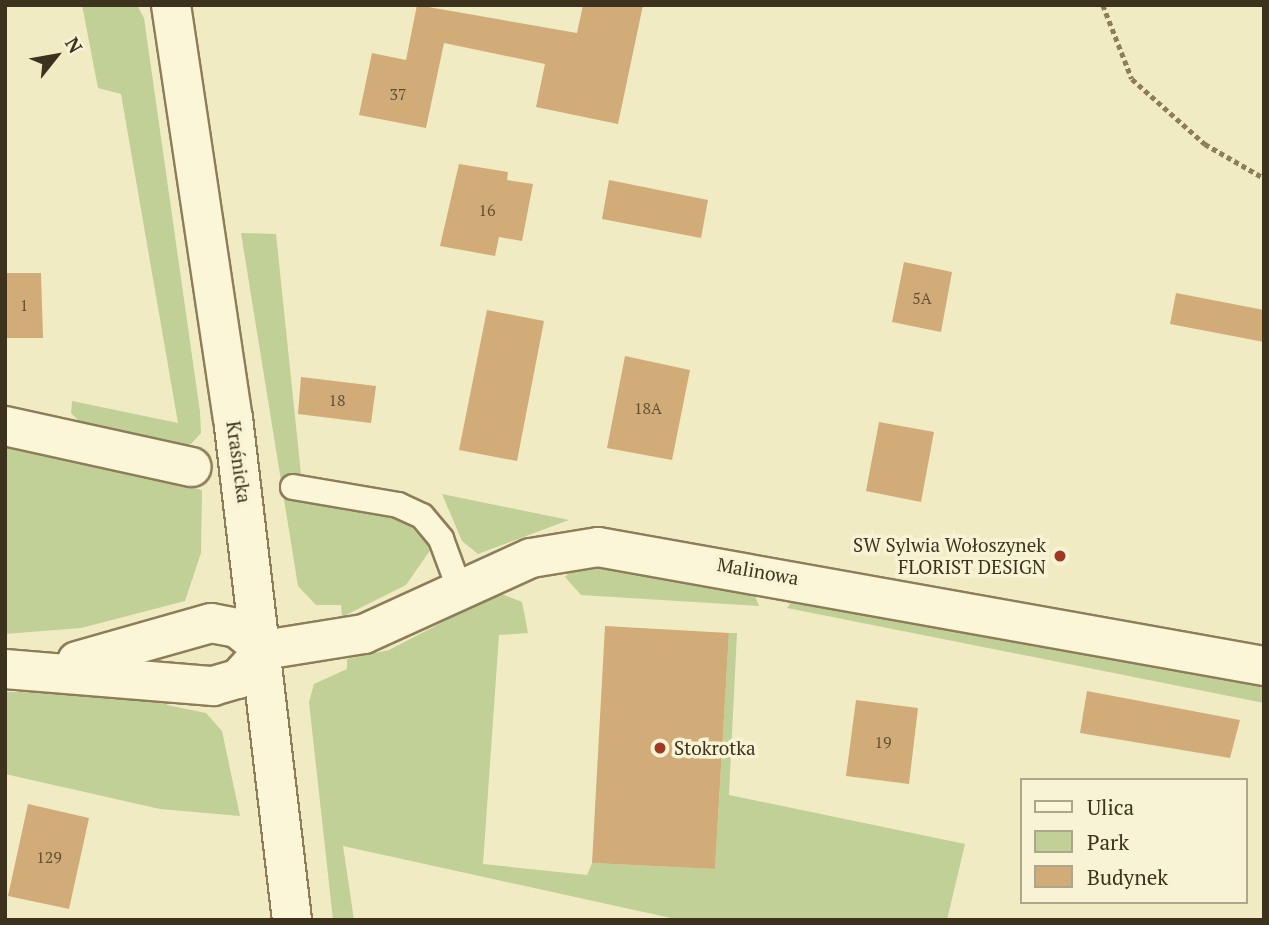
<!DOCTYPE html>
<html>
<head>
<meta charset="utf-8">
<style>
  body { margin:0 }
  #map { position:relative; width:1269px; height:925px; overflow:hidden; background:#f1ebc4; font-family:"PT Serif",serif }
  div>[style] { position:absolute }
  .green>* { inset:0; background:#c0d097 }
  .building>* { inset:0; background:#d1ac78 }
  .path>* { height:4.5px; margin-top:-2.25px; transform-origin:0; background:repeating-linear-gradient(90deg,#8d7d59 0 5px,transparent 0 8.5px) }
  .roads { filter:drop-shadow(2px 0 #8d7d59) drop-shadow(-2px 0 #8d7d59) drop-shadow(0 2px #8d7d59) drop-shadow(0 -2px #8d7d59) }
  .lane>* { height:24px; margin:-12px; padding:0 12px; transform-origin:12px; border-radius:12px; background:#fbf6d8 }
  .street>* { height:38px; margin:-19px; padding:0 19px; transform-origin:19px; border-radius:19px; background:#fbf6d8 }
  .secondary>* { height:38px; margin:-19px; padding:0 19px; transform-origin:19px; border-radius:19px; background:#fbf6d8 }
  .dots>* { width:19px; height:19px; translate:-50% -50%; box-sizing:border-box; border:4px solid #f8f3d4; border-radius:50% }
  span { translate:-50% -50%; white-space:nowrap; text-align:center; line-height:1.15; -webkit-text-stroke:7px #f8f3d4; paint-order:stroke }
  .number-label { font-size:16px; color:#615034 }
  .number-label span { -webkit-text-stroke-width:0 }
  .street-label { font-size:19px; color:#3c321e }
  .poi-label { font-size:19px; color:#3c321e }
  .right { translate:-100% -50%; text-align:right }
  .left { translate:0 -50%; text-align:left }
  .frame { position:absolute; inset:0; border:7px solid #3c321e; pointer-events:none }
  .legend { position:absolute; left:1020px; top:778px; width:228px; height:126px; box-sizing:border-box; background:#f8f3d4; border:2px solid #ada68b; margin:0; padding:9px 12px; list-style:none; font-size:21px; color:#3c321e }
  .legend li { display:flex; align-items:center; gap:14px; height:35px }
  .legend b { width:35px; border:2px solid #ada68b }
  .north { position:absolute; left:21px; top:21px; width:70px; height:70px; -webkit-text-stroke:5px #f8f3d4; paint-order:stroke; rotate:59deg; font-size:19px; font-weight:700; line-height:28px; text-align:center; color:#3c321e }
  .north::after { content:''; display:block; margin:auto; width:24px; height:32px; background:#3c321e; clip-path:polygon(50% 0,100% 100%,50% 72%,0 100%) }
</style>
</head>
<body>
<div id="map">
  <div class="green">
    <i style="clip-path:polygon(82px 5px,137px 5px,144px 18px,200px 412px,201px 433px,191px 444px,168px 446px,82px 424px,71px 413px,72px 401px,178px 423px,121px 94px,98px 88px)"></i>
    <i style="clip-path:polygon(241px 233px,276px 234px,301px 474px,289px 474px,292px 500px,404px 519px,431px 549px,406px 585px,342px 617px,341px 605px,316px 605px,298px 586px)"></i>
    <i style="clip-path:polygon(5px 443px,202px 490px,201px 553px,185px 601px,81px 628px,5px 634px)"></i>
    <i style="clip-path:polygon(442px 494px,569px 520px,478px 554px,462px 541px)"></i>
    <i style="clip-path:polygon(579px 563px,754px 593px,759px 606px,581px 595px,565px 577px)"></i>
    <i style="clip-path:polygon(499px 593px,522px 602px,528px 633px,499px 635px,483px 864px,587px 875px,592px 863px,715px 869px,729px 633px,737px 633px,729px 795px,965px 844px,947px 920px,680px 920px,343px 846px,354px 920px,333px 920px,309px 702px,314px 684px,347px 669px,347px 659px,389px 650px)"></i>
    <i style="clip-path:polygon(792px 601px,1264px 676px,1264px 703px,787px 608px)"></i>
    <i style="clip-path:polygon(5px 692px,168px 692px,167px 705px,206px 713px,222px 731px,240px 816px,160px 809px,5px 774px)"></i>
  </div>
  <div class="building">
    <i style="clip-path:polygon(417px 5px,577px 33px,583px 5px,643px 5px,618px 124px,536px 107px,545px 64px,444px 43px,426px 128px,359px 115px,372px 53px,406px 60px)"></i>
    <i style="clip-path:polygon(459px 164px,508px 172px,507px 180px,533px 184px,522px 241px,499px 237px,495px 256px,440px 246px)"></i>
    <i style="clip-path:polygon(609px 180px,708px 200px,701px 238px,602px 219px)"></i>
    <i style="clip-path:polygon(904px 262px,952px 272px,941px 332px,892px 322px)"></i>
    <i style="clip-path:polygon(5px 273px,41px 273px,43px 338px,5px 338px)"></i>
    <i style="clip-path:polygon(1176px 293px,1264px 310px,1264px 342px,1170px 324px)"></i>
    <i style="clip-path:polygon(487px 310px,544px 321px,517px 461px,459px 450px)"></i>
    <i style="clip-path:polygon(625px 356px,690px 370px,672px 460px,607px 448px)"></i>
    <i style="clip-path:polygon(301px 377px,376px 386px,371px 423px,298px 414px)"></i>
    <i style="clip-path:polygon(879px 422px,934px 432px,921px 502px,866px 491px)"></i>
    <i style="clip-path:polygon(605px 626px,729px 633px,715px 869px,592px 863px)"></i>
    <i style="clip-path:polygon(1087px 691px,1240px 720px,1230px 758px,1080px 733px)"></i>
    <i style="clip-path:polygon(856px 700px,918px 708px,909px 784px,846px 776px)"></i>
    <i style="clip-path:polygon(28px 804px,89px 818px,69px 909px,8px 896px)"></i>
  </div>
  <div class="path">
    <i style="left:1103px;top:5px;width:79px;rotate:68.6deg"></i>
    <i style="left:1132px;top:79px;width:98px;rotate:41.7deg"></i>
    <i style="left:1205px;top:144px;width:68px;rotate:30deg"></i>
  </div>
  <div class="roads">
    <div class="lane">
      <i style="left:293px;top:487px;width:107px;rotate:9.7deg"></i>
      <i style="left:398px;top:505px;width:26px;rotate:25deg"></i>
      <i style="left:422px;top:516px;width:30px;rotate:50deg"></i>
      <i style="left:441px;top:539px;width:58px;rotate:69.7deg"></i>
    </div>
    <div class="street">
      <i style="left:5px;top:426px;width:191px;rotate:12.4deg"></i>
      <i style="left:264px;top:650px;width:101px;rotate:-9.1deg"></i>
      <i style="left:364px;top:634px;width:183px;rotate:-24.5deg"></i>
      <i style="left:531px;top:558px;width:68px;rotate:-9.3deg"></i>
      <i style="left:598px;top:547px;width:677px;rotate:10.13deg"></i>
    </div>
    <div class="secondary">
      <i style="left:171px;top:5px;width:418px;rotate:81.5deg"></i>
      <i style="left:233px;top:418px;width:505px;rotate:83.3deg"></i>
      <i style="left:77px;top:661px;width:139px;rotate:-15.8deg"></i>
      <i style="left:211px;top:623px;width:26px;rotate:11deg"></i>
      <i style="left:237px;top:628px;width:35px;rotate:39deg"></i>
      <i style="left:5px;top:669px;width:209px;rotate:4.7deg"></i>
      <i style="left:213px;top:686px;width:26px;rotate:-16deg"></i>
      <i style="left:238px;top:679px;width:39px;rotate:-48deg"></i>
    </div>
  </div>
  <div class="dots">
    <i style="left:1060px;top:556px;background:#a03825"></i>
    <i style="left:660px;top:748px;background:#a03825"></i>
  </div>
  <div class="number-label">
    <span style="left:398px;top:94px">37</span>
    <span style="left:487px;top:210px">16</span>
    <span style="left:922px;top:298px">5A</span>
    <span style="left:24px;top:305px">1</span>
    <span style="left:337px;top:400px">18</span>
    <span style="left:648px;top:408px">18A</span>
    <span style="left:883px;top:742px">19</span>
    <span style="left:49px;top:857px">129</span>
  </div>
  <div class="street-label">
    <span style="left:239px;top:462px;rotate:82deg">Kraśnicka</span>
    <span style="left:758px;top:571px;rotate:10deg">Malinowa</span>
  </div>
  <div class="poi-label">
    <span class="right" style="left:1046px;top:556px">SW Sylwia Wołoszynek<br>FLORIST DESIGN</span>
    <span class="left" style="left:674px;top:748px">Stokrotka</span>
  </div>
  <div class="frame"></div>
  <ul class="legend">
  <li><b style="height:9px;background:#fbf6d8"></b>Ulica</li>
  <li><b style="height:19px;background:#c0d097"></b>Park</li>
  <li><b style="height:19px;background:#d1ac78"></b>Budynek</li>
  </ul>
  <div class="north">N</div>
</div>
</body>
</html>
